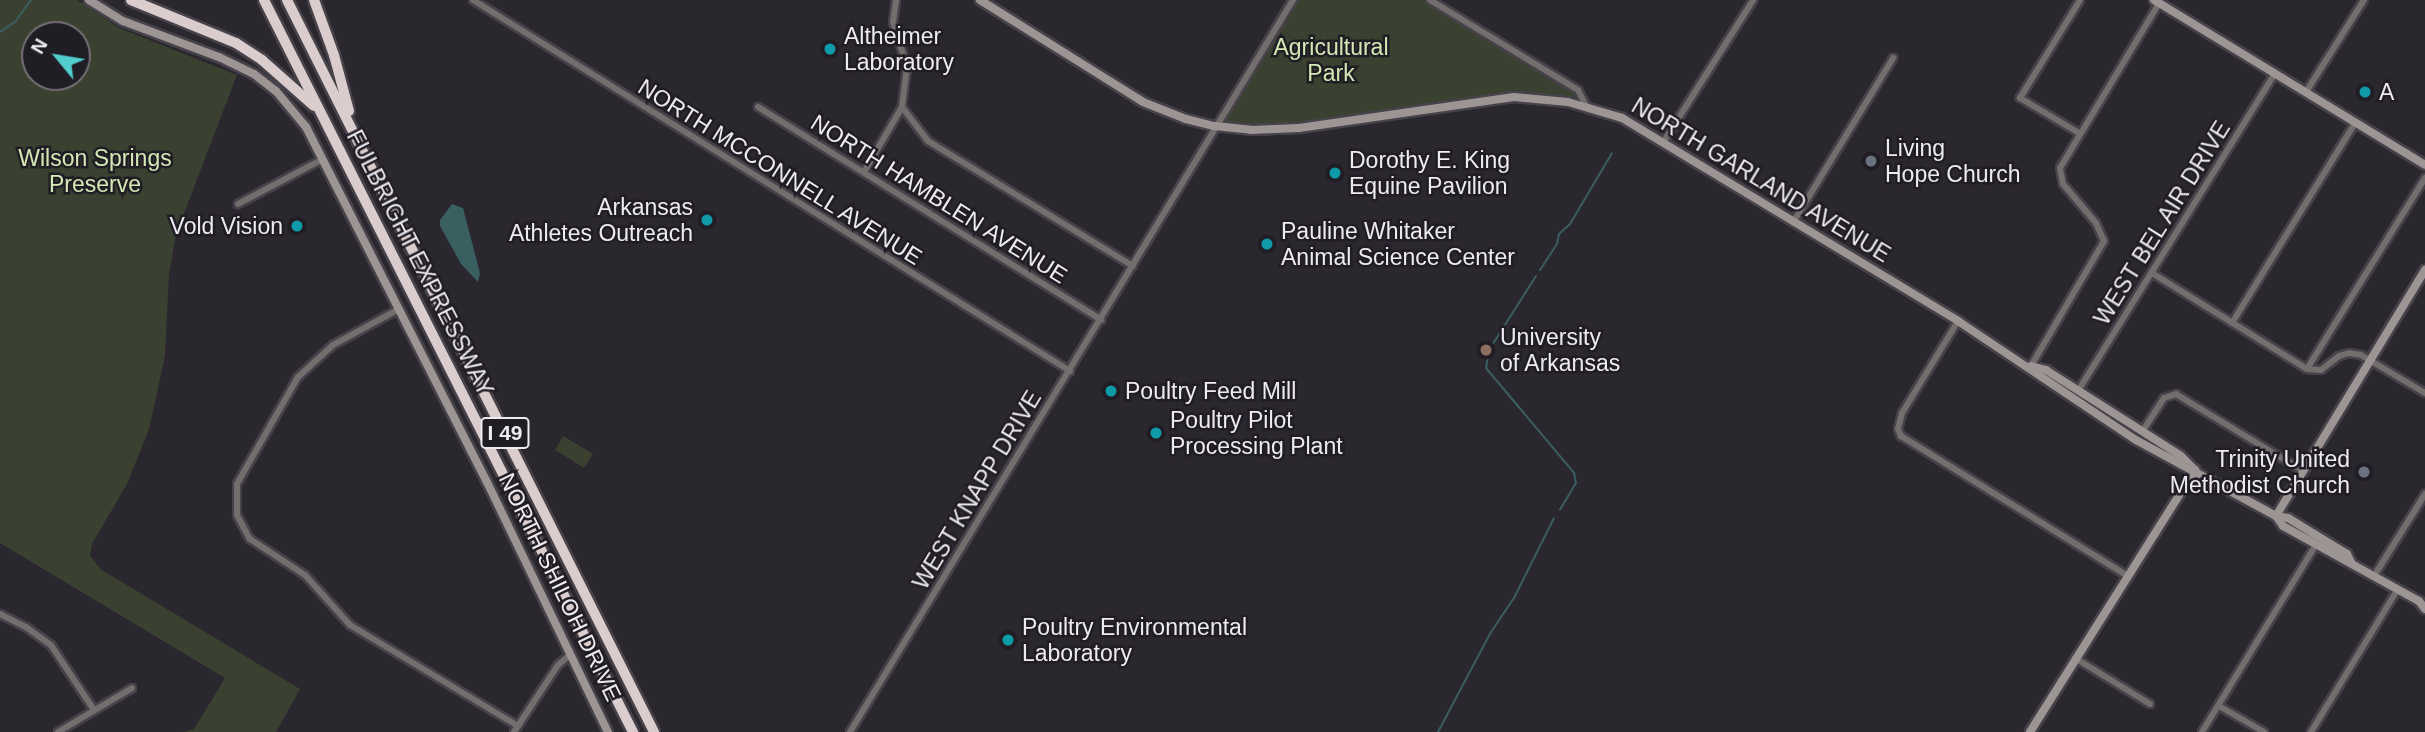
<!DOCTYPE html>
<html>
<head>
<meta charset="utf-8">
<style>
  body { margin:0 }
  #map { position:relative; width:2425px; height:732px; overflow:hidden; background:#2b272f; font-family:Helvetica,sans-serif }
  div>[style] { position:absolute }
  .green>* { inset:0; background:#3a4130 }
  .water>* { inset:0; background:#3a5f61 }
  .stream>* { height:2px; margin:-1px; padding:0 1px; transform-origin:1px; border-radius:1px; background:#3a5f61 }
  .roads { filter:drop-shadow(2px 0 #46424a) drop-shadow(-2px 0 #46424a) drop-shadow(0 2px #46424a) drop-shadow(0 -2px #46424a) }
  .street>* { height:6px; margin:-3px; padding:0 3px; transform-origin:3px; border-radius:3px; background:#736d6d }
  .secondary>* { height:8px; margin:-4px; padding:0 4px; transform-origin:4px; border-radius:4px; background:#9d9494 }
  .highway>* { height:10px; margin:-5px; padding:0 5px; transform-origin:5px; border-radius:5px; background:#dbcdcd }
  .dots>* { width:19px; height:19px; translate:-50% -50%; box-sizing:border-box; border:4px solid #211d25; border-radius:50% }
  span { translate:-50% -50%; white-space:nowrap; text-align:center; line-height:1.15; -webkit-text-stroke:5px #211d25; paint-order:stroke }
  .shield-label span { padding:2px 5px; background:#211d25; border:2px solid; border-radius:5px; -webkit-text-stroke-width:0 }
  .shield-label { font-size:21px; color:#edeaf0; font-weight:700 }
  .poi-label { font-size:23px; color:#edeaf0 }
  .left { translate:0 -50%; text-align:left }
  .right { translate:-100% -50%; text-align:right }
  .park-label { font-size:23px; color:#d3e8b4 }
  .street-label { font-size:23px; color:#edeaf0 }
  .north { position:absolute; left:21px; top:21px; width:70px; height:70px; box-sizing:border-box; background:#211d25; border:2px solid #736f76; border-radius:50%; rotate:300deg; font-size:19px; font-weight:700; line-height:28px; text-align:center; color:#edeaf0 }
  .north::after { content:''; display:block; margin:auto; width:24px; height:32px; background:#52cdce; clip-path:polygon(50% 0,100% 100%,50% 72%,0 100%) }
</style>
</head>
<body>
<div id="map">
  <div class="green">
    <i style="clip-path:polygon(evenodd,0 0,77px 0,119px 28px,237px 75px,176px 234px,169px 275px,165px 356px,149px 429px,127px 484px,92px 544px,90px 555px,100px 569px,300px 689px,276px 732px,183px 732px,194px 729px,225px 678px,0 543px,0 0,35px 35px,77px 35px,77px 77px,35px 77px,35px 35px)"></i>
    <i style="clip-path:polygon(1298px 0,1426px 0,1580px 97px,1576px 100px,1535px 94px,1500px 94px,1301px 124px,1268px 127px,1222px 123px,1229px 107px,1232px 108px)"></i>
    <i style="clip-path:polygon(563px 436px,593px 454px,584px 468px,555px 450px)"></i>
  </div>
  <div class="water">
    <i style="clip-path:polygon(452px 204px,463px 208px,480px 273px,478px 282px,461px 264px,440px 226px,440px 220px)"></i>
  </div>
  <div class="stream">
    <i style="left:0;top:32px;width:18px;rotate:-34deg"></i>
    <i style="left:15px;top:22px;width:27px;rotate:-54deg"></i>
    <i style="left:1540px;top:270px;width:31px;rotate:-57deg"></i>
    <i style="left:1557px;top:244px;width:10px;rotate:-79deg"></i>
    <i style="left:1559px;top:234px;width:15px;rotate:-42deg"></i>
    <i style="left:1570px;top:224px;width:82px;rotate:-59.4deg"></i>
    <i style="left:1536px;top:276px;width:88px;rotate:122.4deg"></i>
    <i style="left:1489px;top:350px;width:18px;rotate:99deg"></i>
    <i style="left:1486px;top:368px;width:137px;rotate:50deg"></i>
    <i style="left:1574px;top:473px;width:10px;rotate:79deg"></i>
    <i style="left:1576px;top:483px;width:31px;rotate:121deg"></i>
    <i style="left:1438px;top:732px;width:113px;rotate:-62.1deg"></i>
    <i style="left:1491px;top:632px;width:41px;rotate:-55.9deg"></i>
    <i style="left:1514px;top:598px;width:89px;rotate:-63.4deg"></i>
  </div>
  <div class="roads">
    <div class="street">
      <i style="left:473px;top:0;width:703px;rotate:31.86deg"></i>
      <i style="left:1430px;top:0;width:173px;rotate:31.3deg"></i>
      <i style="left:1578px;top:90px;width:18px;rotate:63deg"></i>
      <i style="left:2306px;top:92px;width:109px;rotate:-57.8deg"></i>
      <i style="left:758px;top:107px;width:404px;rotate:31.8deg"></i>
      <i style="left:902px;top:107px;width:43px;rotate:52.6deg"></i>
      <i style="left:928px;top:141px;width:240px;rotate:31.4deg"></i>
      <i style="left:2079px;top:133px;width:69px;rotate:-149.3deg"></i>
      <i style="left:2020px;top:98px;width:115px;rotate:-58.5deg"></i>
      <i style="left:1664px;top:141px;width:167px;rotate:-57.7deg"></i>
      <i style="left:864px;top:172px;width:75px;rotate:-59.7deg"></i>
      <i style="left:902px;top:107px;width:40px;rotate:-82.9deg"></i>
      <i style="left:907px;top:67px;width:47px;rotate:-107.3deg"></i>
      <i style="left:893px;top:22px;width:22px;rotate:-82deg"></i>
      <i style="left:238px;top:204px;width:96px;rotate:-27.9deg"></i>
      <i style="left:1794px;top:221px;width:191px;rotate:-58.7deg"></i>
      <i style="left:2152px;top:273px;width:182px;rotate:31.8deg"></i>
      <i style="left:2307px;top:369px;width:14px;rotate:4deg"></i>
      <i style="left:2321px;top:370px;width:23px;rotate:-38deg"></i>
      <i style="left:2339px;top:356px;width:10px;rotate:-17deg"></i>
      <i style="left:2349px;top:353px;width:12px;rotate:9deg"></i>
      <i style="left:2361px;top:355px;width:74px;rotate:30.7deg"></i>
      <i style="left:399px;top:309px;width:75px;rotate:151.4deg"></i>
      <i style="left:333px;top:345px;width:47px;rotate:137.6deg"></i>
      <i style="left:298px;top:377px;width:123px;rotate:119.7deg"></i>
      <i style="left:237px;top:484px;width:31px;rotate:90deg"></i>
      <i style="left:237px;top:515px;width:27px;rotate:62deg"></i>
      <i style="left:250px;top:539px;width:66px;rotate:33.2deg"></i>
      <i style="left:305px;top:575px;width:67px;rotate:48deg"></i>
      <i style="left:350px;top:625px;width:196px;rotate:31deg"></i>
      <i style="left:1958px;top:321px;width:108px;rotate:121.3deg"></i>
      <i style="left:1902px;top:413px;width:16px;rotate:104deg"></i>
      <i style="left:1898px;top:429px;width:8px;rotate:67deg"></i>
      <i style="left:1901px;top:436px;width:268px;rotate:31.7deg"></i>
      <i style="left:2232px;top:323px;width:235px;rotate:-58.4deg"></i>
      <i style="left:2031px;top:366px;width:145px;rotate:-59.7deg"></i>
      <i style="left:2104px;top:241px;width:20px;rotate:-114deg"></i>
      <i style="left:2096px;top:223px;width:51px;rotate:-130.2deg"></i>
      <i style="left:2063px;top:184px;width:16px;rotate:-101deg"></i>
      <i style="left:2060px;top:168px;width:192px;rotate:-59deg"></i>
      <i style="left:2307px;top:369px;width:225px;rotate:-58.3deg"></i>
      <i style="left:2078px;top:391px;width:374px;rotate:-58.2deg"></i>
      <i style="left:2142px;top:432px;width:40px;rotate:-57.1deg"></i>
      <i style="left:2164px;top:398px;width:13px;rotate:-18deg"></i>
      <i style="left:2176px;top:394px;width:149px;rotate:31.2deg"></i>
      <i style="left:2374px;top:576px;width:97px;rotate:-58.1deg"></i>
      <i style="left:0;top:614px;width:29px;rotate:27deg"></i>
      <i style="left:26px;top:627px;width:31px;rotate:36deg"></i>
      <i style="left:51px;top:645px;width:78px;rotate:56.5deg"></i>
      <i style="left:2075px;top:658px;width:88px;rotate:31.5deg"></i>
      <i style="left:2219px;top:706px;width:52px;rotate:30deg"></i>
      <i style="left:58px;top:732px;width:86px;rotate:-30.7deg"></i>
      <i style="left:514px;top:732px;width:80px;rotate:-56.7deg"></i>
      <i style="left:558px;top:665px;width:16px;rotate:-40deg"></i>
      <i style="left:850px;top:732px;width:856px;rotate:-58.82deg"></i>
      <i style="left:2202px;top:732px;width:218px;rotate:-58.7deg"></i>
      <i style="left:2311px;top:732px;width:167px;rotate:-58.7deg"></i>
    </div>
    <div class="secondary">
      <i style="left:89px;top:0;width:40px;rotate:32deg"></i>
      <i style="left:123px;top:21px;width:103px;rotate:20.6deg"></i>
      <i style="left:219px;top:57px;width:39px;rotate:26deg"></i>
      <i style="left:254px;top:74px;width:28px;rotate:38deg"></i>
      <i style="left:276px;top:91px;width:47px;rotate:50.2deg"></i>
      <i style="left:306px;top:127px;width:398px;rotate:63deg"></i>
      <i style="left:487px;top:482px;width:278px;rotate:64.2deg"></i>
      <i style="left:980px;top:0;width:192px;rotate:32deg"></i>
      <i style="left:1143px;top:102px;width:46px;rotate:21.6deg"></i>
      <i style="left:1186px;top:119px;width:30px;rotate:14deg"></i>
      <i style="left:1215px;top:126px;width:36px;rotate:6deg"></i>
      <i style="left:1251px;top:130px;width:48px;rotate:-2.4deg"></i>
      <i style="left:1299px;top:128px;width:217px;rotate:-8.2deg"></i>
      <i style="left:1514px;top:97px;width:54px;rotate:5.3deg"></i>
      <i style="left:1568px;top:102px;width:56px;rotate:16.5deg"></i>
      <i style="left:1622px;top:118px;width:393px;rotate:31.1deg"></i>
      <i style="left:1958px;top:321px;width:214px;rotate:33.8deg"></i>
      <i style="left:2136px;top:440px;width:159px;rotate:28.5deg"></i>
      <i style="left:2276px;top:516px;width:12px;rotate:9deg"></i>
      <i style="left:2288px;top:518px;width:69px;rotate:31.4deg"></i>
      <i style="left:2347px;top:554px;width:9px;rotate:63deg"></i>
      <i style="left:2154px;top:0;width:317px;rotate:31.3deg"></i>
      <i style="left:2031px;top:366px;width:16px;rotate:15deg"></i>
      <i style="left:2046px;top:370px;width:160px;rotate:32.5deg"></i>
      <i style="left:2181px;top:456px;width:17px;rotate:45deg"></i>
      <i style="left:2276px;top:516px;width:288px;rotate:-58.8deg"></i>
      <i style="left:2276px;top:516px;width:12px;rotate:55deg"></i>
      <i style="left:2283px;top:526px;width:155px;rotate:28.9deg"></i>
      <i style="left:2419px;top:601px;width:10px;rotate:53deg"></i>
      <i style="left:2030px;top:732px;width:310px;rotate:-57.8deg"></i>
    </div>
    <div class="highway">
      <i style="left:131px;top:0;width:113px;rotate:22.3deg"></i>
      <i style="left:236px;top:43px;width:31px;rotate:33deg"></i>
      <i style="left:262px;top:60px;width:69px;rotate:41.5deg"></i>
      <i style="left:264px;top:0;width:820px;rotate:63.25deg"></i>
      <i style="left:287px;top:0;width:819px;rotate:63.37deg"></i>
      <i style="left:314px;top:0;width:59px;rotate:70deg"></i>
      <i style="left:334px;top:55px;width:58px;rotate:75deg"></i>
    </div>
  </div>
  <div class="dots">
    <i style="left:830px;top:49px;background:#0f9aa8"></i>
    <i style="left:2365px;top:92px;background:#0f9aa8"></i>
    <i style="left:1871px;top:161px;background:#6b7280"></i>
    <i style="left:1335px;top:173px;background:#0f9aa8"></i>
    <i style="left:707px;top:220px;background:#0f9aa8"></i>
    <i style="left:297px;top:226px;background:#0f9aa8"></i>
    <i style="left:1267px;top:244px;background:#0f9aa8"></i>
    <i style="left:1486px;top:350px;background:#8d6e63"></i>
    <i style="left:1111px;top:391px;background:#0f9aa8"></i>
    <i style="left:1156px;top:433px;background:#0f9aa8"></i>
    <i style="left:2364px;top:472px;background:#6b7280"></i>
    <i style="left:1008px;top:640px;background:#0f9aa8"></i>
  </div>
  <div class="shield-label">
    <span style="left:505px;top:433px">I 49</span>
  </div>
  <div class="poi-label">
    <span class="left" style="left:844px;top:49px">Altheimer<br>Laboratory</span>
    <span class="left" style="left:2379px;top:92px">A</span>
    <span class="left" style="left:1885px;top:161px">Living<br>Hope Church</span>
    <span class="left" style="left:1349px;top:173px">Dorothy E. King<br>Equine Pavilion</span>
    <span class="right" style="left:693px;top:220px">Arkansas<br>Athletes Outreach</span>
    <span class="right" style="left:283px;top:226px">Vold Vision</span>
    <span class="left" style="left:1281px;top:244px">Pauline Whitaker<br>Animal Science Center</span>
    <span class="left" style="left:1500px;top:350px">University<br>of Arkansas</span>
    <span class="left" style="left:1125px;top:391px">Poultry Feed Mill</span>
    <span class="left" style="left:1170px;top:433px">Poultry Pilot<br>Processing Plant</span>
    <span class="right" style="left:2350px;top:472px">Trinity United<br>Methodist Church</span>
    <span class="left" style="left:1022px;top:640px">Poultry Environmental<br>Laboratory</span>
  </div>
  <div class="park-label">
    <span style="left:1331px;top:60px">Agricultural<br>Park</span>
    <span style="left:95px;top:171px">Wilson Springs<br>Preserve</span>
  </div>
  <div class="street-label">
    <span style="left:780px;top:172px;rotate:32deg">NORTH MCCONNELL AVENUE</span>
    <span style="left:1761px;top:180px;rotate:31deg">NORTH GARLAND AVENUE</span>
    <span style="left:939px;top:199px;rotate:32deg">NORTH HAMBLEN AVENUE</span>
    <span style="left:2162px;top:223px;rotate:-58deg">WEST BEL AIR DRIVE</span>
    <span style="left:420px;top:263px;rotate:63deg">FULBRIGHT EXPRESSWAY</span>
    <span style="left:977px;top:490px;rotate:-59deg">WEST KNAPP DRIVE</span>
    <span style="left:560px;top:587px;rotate:64deg">NORTH SHILOH DRIVE</span>
  </div>
  <div class="north">N</div>
</div>
</body>
</html>
